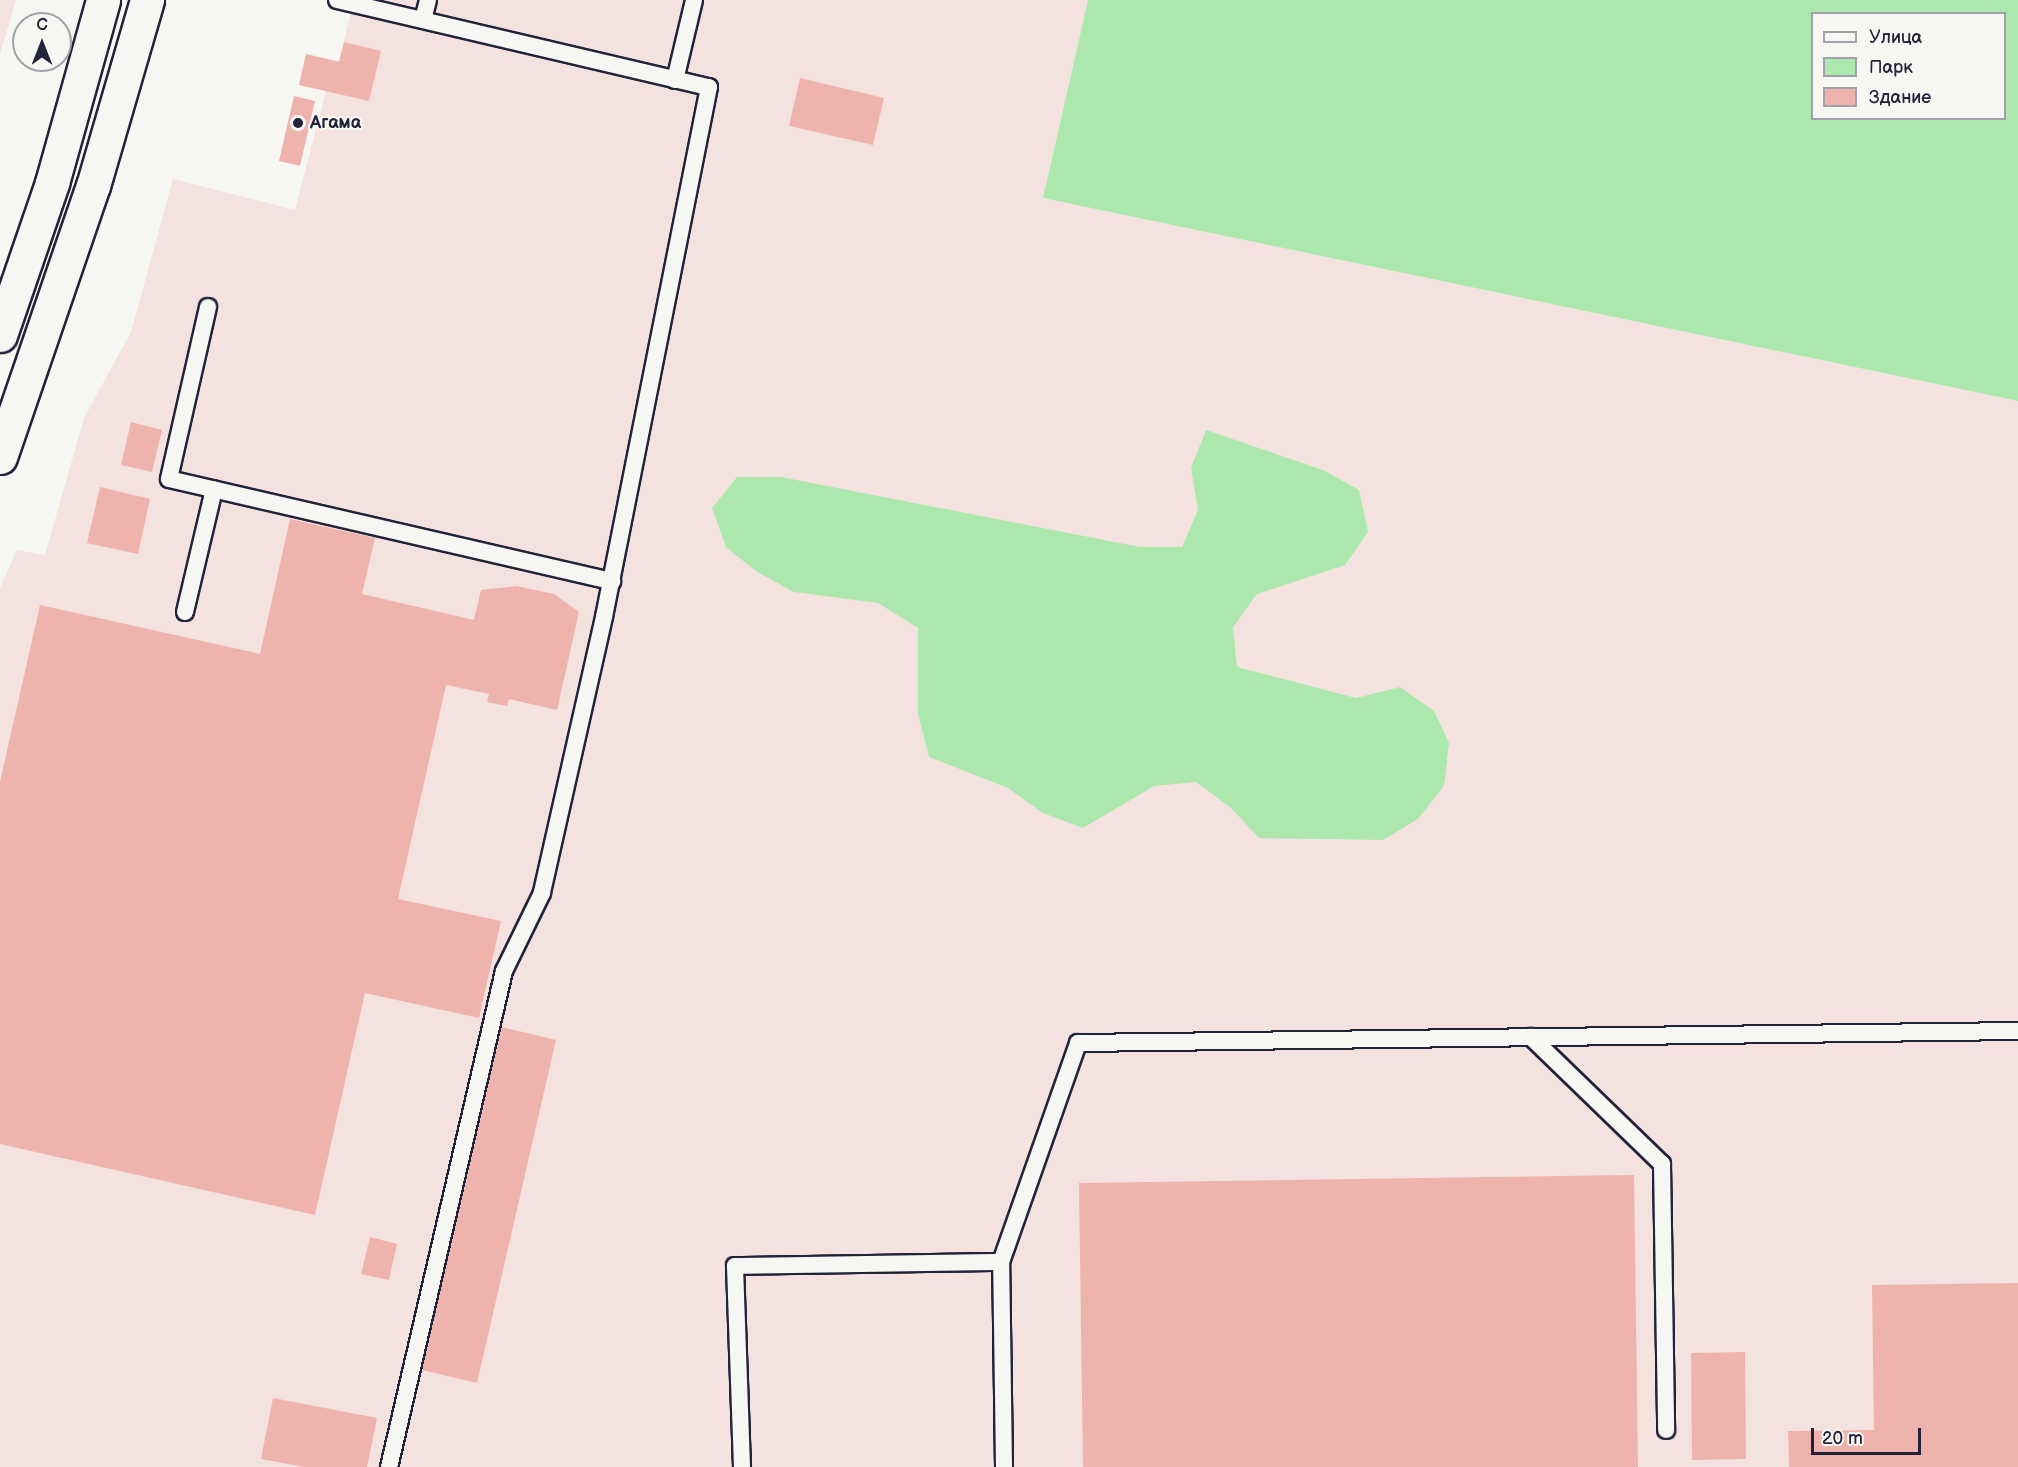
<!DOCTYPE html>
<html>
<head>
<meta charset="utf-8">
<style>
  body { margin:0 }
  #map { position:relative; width:2018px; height:1467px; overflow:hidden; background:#f6f6f2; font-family:"Balsamiq Sans",sans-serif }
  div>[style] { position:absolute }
  .built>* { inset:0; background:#f4e2de }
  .green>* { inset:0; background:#ace8ae }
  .building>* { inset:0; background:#efb3ae }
  .roads { filter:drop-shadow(2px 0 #22223b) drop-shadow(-2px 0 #22223b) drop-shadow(0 2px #22223b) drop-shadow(0 -2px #22223b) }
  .lane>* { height:16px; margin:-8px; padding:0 8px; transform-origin:8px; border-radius:8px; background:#f6f6f2 }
  .secondary>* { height:33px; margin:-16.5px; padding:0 16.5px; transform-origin:16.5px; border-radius:16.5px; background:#f6f6f2 }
  .dots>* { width:16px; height:16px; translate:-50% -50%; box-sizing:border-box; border:3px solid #f6f6f2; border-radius:50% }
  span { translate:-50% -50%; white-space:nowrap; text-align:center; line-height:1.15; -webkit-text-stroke:4.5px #f6f6f2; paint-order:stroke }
  .poi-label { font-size:18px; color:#22223b; font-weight:700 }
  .left { translate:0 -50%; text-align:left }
  .legend { position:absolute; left:1811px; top:12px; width:195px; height:108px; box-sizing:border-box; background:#f6f6f2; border:2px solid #a1a1a9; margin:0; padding:8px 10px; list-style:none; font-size:18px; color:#22223b }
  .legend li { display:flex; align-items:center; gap:12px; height:30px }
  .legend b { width:30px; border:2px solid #a1a1a9 }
  .north { position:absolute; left:12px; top:12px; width:60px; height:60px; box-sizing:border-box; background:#f6f6f2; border:2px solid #a1a1a9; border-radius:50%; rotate:0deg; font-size:16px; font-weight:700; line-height:24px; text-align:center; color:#22223b }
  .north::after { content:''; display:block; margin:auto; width:21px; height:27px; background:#22223b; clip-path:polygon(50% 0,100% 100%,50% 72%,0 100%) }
  .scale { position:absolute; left:1811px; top:1428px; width:110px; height:27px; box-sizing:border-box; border:3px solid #22223b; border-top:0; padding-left:8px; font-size:18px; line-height:21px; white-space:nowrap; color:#22223b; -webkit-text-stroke:4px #f6f6f2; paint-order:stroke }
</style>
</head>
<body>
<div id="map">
  <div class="built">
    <i style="clip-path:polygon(0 0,16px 0,0 54px)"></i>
    <i style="clip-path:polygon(354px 0,1088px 0,1043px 198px,2018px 401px,2018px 1467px,0 1467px,0 588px,17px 550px,45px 555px,84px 418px,131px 332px,173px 179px,295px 210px,326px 91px,306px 54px,339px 61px)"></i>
  </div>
  <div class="green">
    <i style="clip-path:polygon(evenodd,1088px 0,2018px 0,2018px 401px,1043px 198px,1088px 0,1812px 14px,2004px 14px,2004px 118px,1812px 118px,1812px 14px)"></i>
    <i style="clip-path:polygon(1206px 430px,1323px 470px,1359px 490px,1368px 532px,1345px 565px,1257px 594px,1233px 627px,1237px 667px,1356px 698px,1400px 687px,1434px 711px,1449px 743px,1444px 786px,1418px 819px,1383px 840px,1259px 838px,1231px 808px,1196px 782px,1154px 786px,1083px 828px,1043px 813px,1008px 788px,929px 757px,918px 714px,918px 628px,878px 603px,794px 592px,757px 572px,726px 547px,712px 508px,737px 477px,781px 477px,1140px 547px,1182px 547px,1198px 510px,1191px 468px)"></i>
  </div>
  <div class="building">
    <i style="clip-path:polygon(344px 42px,381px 51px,369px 101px,299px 85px,306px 54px,339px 62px)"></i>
    <i style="clip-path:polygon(800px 78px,884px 98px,873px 145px,789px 126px)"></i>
    <i style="clip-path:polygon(294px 96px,315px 101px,300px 166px,279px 161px)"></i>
    <i style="clip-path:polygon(131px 422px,162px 430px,152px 472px,121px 465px)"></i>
    <i style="clip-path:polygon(100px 487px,150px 499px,138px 554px,87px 543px)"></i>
    <i style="clip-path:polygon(290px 519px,375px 538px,362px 594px,474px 620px,481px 590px,516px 586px,554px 594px,579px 612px,557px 710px,509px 699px,507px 706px,487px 702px,489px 694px,446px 685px,398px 899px,501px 921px,479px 1018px,365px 993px,315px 1215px,0 1144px,0 782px,40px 605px,260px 654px)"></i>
    <i style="clip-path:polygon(502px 1027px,556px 1040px,477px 1383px,422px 1370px)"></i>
    <i style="clip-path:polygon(1634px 1175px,1638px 1467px,1083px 1467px,1079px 1183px)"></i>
    <i style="clip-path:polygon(370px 1237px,397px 1244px,389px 1280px,361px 1274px)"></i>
    <i style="clip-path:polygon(2018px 1283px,2018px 1467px,1789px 1467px,1788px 1431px,1874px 1430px,1872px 1285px)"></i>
    <i style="clip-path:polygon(1745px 1352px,1746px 1459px,1692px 1460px,1691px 1353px)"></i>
    <i style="clip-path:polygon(273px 1398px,377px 1418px,367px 1467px,305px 1467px,261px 1459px)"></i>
  </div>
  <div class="roads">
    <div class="lane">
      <i style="left:337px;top:0;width:382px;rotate:13.2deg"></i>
      <i style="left:709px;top:87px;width:540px;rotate:101.21deg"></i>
      <i style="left:604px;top:617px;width:283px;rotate:102.7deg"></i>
      <i style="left:542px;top:893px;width:87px;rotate:116deg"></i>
      <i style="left:504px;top:971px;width:509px;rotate:103.05deg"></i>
      <i style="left:423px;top:20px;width:21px;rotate:-76deg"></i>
      <i style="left:675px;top:80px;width:82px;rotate:-76.6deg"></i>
      <i style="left:208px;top:307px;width:176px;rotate:102.8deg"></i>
      <i style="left:169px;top:479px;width:455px;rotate:13deg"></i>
      <i style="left:185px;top:612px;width:126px;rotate:-76.7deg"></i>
      <i style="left:1531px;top:1037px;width:182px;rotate:44.1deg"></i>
      <i style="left:1662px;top:1164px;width:266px;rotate:89.1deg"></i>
      <i style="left:742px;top:1467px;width:201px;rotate:-92deg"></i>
      <i style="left:735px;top:1266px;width:266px;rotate:-0.9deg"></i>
      <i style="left:1004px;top:1467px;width:205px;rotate:-90.8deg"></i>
      <i style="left:1001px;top:1262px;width:232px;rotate:-70.6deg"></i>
      <i style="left:1078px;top:1043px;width:940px;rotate:-0.73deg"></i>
    </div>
    <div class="secondary">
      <i style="left:0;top:335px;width:161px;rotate:-71.1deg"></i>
      <i style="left:52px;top:183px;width:190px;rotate:-74.4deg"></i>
      <i style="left:0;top:457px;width:287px;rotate:-71.1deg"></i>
      <i style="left:93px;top:186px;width:194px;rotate:-73.8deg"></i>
    </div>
  </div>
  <div class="dots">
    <i style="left:298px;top:123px;background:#22223b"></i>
  </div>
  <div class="poi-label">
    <span class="left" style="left:310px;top:123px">Агама</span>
  </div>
  <ul class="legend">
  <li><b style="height:8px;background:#f6f6f2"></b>Улица</li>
  <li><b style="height:16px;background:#ace8ae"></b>Парк</li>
  <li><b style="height:16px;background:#efb3ae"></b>Здание</li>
  </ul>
  <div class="north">С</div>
  <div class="scale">20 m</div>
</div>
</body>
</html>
